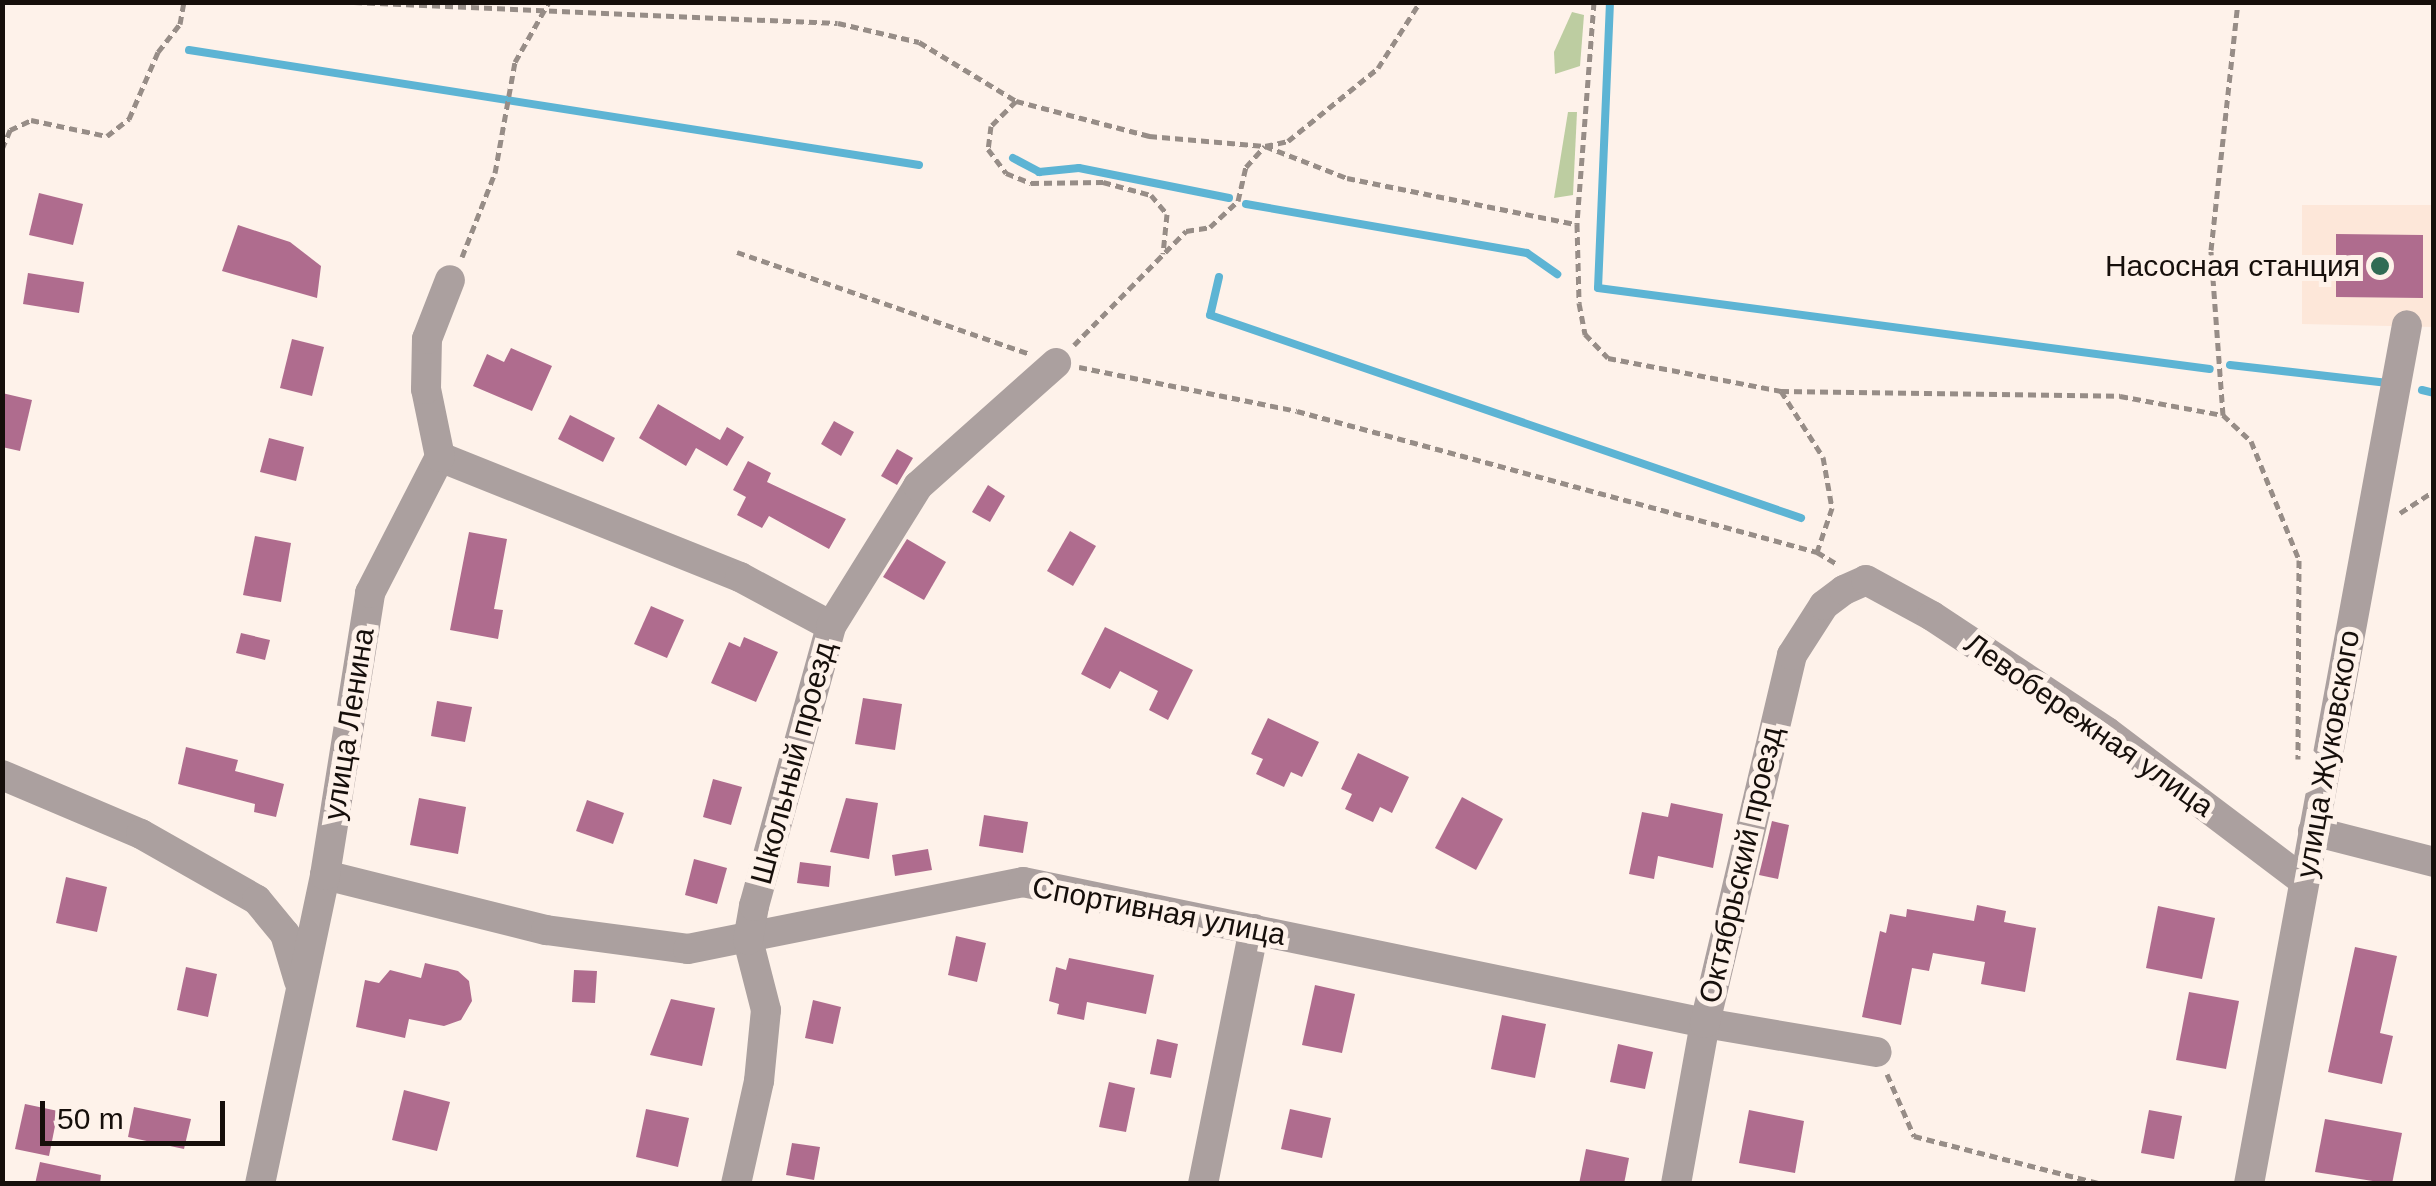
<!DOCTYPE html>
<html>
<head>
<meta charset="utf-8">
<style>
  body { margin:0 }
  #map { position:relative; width:2436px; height:1186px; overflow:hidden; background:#fef2ea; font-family:Helvetica,sans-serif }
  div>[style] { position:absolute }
  .built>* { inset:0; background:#fde7d9 }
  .green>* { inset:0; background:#bdcda1 }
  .stream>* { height:8px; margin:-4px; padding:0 4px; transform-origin:4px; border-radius:4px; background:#5db4d4 }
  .building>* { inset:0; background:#af6c8e }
  .path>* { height:5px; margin-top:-2.5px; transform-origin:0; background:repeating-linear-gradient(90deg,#978d87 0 8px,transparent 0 13px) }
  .minor>* { height:30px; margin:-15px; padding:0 15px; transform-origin:15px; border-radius:15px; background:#aba09f }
  .dots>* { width:28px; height:28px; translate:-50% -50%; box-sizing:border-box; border:5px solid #fef2ea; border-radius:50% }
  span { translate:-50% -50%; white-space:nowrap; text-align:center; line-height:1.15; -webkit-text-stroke:10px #fef2ea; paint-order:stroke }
  .poi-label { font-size:30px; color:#160f0b }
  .right { translate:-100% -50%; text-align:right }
  .street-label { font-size:30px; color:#160f0b }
  .frame { position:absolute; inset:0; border:5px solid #160f0b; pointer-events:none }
  .scale { position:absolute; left:40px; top:1101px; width:185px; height:45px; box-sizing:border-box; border:5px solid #160f0b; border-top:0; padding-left:12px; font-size:30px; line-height:35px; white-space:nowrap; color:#160f0b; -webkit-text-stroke:8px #fef2ea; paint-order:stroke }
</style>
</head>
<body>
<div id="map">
  <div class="built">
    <i style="clip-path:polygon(2302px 205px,2433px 205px,2433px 327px,2302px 324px)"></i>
  </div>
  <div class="green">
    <i style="clip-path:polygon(1572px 12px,1584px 15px,1580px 66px,1555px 74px,1554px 52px)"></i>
    <i style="clip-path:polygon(1568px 112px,1577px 112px,1573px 195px,1554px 198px)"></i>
  </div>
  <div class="stream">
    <i style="left:1610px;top:2px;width:286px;rotate:92.4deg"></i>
    <i style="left:1598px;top:288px;width:617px;rotate:7.54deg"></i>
    <i style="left:189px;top:50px;width:739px;rotate:8.95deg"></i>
    <i style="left:1013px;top:158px;width:30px;rotate:28deg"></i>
    <i style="left:1039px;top:172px;width:40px;rotate:-5.7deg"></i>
    <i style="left:1079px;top:168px;width:153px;rotate:11.3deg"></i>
    <i style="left:1246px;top:204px;width:285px;rotate:9.9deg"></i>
    <i style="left:1527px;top:253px;width:37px;rotate:35deg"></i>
    <i style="left:1219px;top:277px;width:39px;rotate:103deg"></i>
    <i style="left:1210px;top:315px;width:625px;rotate:18.96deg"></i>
    <i style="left:2230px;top:365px;width:159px;rotate:6.5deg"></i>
    <i style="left:2422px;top:390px;width:12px;rotate:14deg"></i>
  </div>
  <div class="building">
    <i style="clip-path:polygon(39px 193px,83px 204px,73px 245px,29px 235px)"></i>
    <i style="clip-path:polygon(238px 225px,290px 242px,321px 266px,317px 298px,222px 271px)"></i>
    <i style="clip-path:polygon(2336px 234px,2423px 235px,2423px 298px,2336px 297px)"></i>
    <i style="clip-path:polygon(28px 273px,84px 282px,79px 313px,23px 304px)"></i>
    <i style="clip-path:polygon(292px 339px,324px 347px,312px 396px,280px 388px)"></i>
    <i style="clip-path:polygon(511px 348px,552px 366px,532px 411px,473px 386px,487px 354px,504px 362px)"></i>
    <i style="clip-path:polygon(2px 393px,32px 400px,20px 451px,2px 447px)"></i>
    <i style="clip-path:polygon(658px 404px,720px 440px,727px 427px,744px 437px,727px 466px,696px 448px,686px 466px,639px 438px)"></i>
    <i style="clip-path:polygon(570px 415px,615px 438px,603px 462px,558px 439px)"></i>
    <i style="clip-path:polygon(834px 421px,854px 432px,841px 456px,821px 444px)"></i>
    <i style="clip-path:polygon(269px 438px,304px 447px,296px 481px,260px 472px)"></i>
    <i style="clip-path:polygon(897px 449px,913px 458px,897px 485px,881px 476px)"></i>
    <i style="clip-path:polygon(748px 461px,771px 473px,767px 482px,846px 519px,829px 549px,769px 516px,762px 528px,737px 515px,746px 497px,733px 490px)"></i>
    <i style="clip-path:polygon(988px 485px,1005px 496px,990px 522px,972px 512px)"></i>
    <i style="clip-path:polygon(1070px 531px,1096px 546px,1073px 586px,1047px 571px)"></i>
    <i style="clip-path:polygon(469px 532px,507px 539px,494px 609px,503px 610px,498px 639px,450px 630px)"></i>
    <i style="clip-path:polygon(255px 536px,291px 543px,281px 602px,243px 595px)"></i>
    <i style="clip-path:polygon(907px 539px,946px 562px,924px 600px,883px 577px)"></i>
    <i style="clip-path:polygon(651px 606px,684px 620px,667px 658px,634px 644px)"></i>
    <i style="clip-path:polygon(1105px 627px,1193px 670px,1168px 720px,1149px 710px,1158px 691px,1120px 671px,1110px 689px,1081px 674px)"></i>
    <i style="clip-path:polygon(241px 633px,270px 640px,265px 660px,236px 653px)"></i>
    <i style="clip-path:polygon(744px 637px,778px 652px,756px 702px,711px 683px,729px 642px,740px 647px)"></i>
    <i style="clip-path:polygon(863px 698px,902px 704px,895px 750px,855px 744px)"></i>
    <i style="clip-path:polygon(437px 701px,472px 707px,465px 742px,431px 736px)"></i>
    <i style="clip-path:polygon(1268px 718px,1319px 742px,1302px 777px,1291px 772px,1284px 787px,1256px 774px,1263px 759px,1251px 754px)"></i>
    <i style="clip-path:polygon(186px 747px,238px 760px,235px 771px,284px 784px,276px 817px,254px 812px,255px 804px,178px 784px)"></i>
    <i style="clip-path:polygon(1358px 753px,1409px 777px,1392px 813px,1380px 807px,1373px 822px,1345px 809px,1352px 794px,1341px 789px)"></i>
    <i style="clip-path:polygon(713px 779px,742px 787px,731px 825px,703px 817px)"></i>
    <i style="clip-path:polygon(1462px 797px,1503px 819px,1476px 870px,1435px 848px)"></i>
    <i style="clip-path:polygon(419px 798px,466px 807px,458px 854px,410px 845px)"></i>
    <i style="clip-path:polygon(846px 798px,878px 803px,869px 859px,830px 852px)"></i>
    <i style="clip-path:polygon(587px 800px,624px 813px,613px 844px,576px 831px)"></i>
    <i style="clip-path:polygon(1671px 803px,1723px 814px,1713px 868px,1658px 856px,1654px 879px,1629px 874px,1642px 812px,1668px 817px)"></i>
    <i style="clip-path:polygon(984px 815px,1028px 822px,1023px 853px,979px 846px)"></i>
    <i style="clip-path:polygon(1772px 821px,1789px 825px,1778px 879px,1759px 875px)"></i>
    <i style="clip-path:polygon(928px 849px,932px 870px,895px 876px,892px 855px)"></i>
    <i style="clip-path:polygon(694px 859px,727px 868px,717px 904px,685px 895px)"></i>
    <i style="clip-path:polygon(800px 862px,831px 866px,829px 887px,797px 883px)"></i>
    <i style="clip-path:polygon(66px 877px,107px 887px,97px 932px,56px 923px)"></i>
    <i style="clip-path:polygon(1977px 905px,2006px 911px,2004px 922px,2036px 928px,2025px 992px,1981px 984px,1985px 962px,1933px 953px,1929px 971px,1912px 968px,1901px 1025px,1862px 1017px,1880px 931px,1886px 933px,1890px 914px,1906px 917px,1907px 909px,1974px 921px)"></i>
    <i style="clip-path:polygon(2158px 906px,2215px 918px,2202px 979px,2146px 968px)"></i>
    <i style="clip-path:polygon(956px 936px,986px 943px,977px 982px,948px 975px)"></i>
    <i style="clip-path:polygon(2355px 947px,2397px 956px,2380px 1033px,2393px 1036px,2382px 1084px,2328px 1072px)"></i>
    <i style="clip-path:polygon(1069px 958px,1154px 975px,1146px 1014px,1087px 1002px,1084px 1020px,1057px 1014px,1059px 1004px,1049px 1001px,1056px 967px,1066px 970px)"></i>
    <i style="clip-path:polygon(425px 963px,458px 971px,469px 981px,472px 1001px,461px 1020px,444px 1026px,409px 1019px,405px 1038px,356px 1027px,365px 980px,379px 983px,390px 970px,421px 978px)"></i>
    <i style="clip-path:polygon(186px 967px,217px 974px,208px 1017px,177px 1010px)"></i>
    <i style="clip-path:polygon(574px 970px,597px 971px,595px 1003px,572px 1002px)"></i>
    <i style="clip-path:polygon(1315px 985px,1355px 994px,1342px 1053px,1302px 1045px)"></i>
    <i style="clip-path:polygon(2189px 992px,2239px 1001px,2226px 1069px,2176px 1060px)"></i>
    <i style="clip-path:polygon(671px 999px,715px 1008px,702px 1066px,650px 1055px)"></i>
    <i style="clip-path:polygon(813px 1000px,841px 1007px,833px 1044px,805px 1038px)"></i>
    <i style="clip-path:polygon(1502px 1015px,1546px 1024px,1535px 1078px,1491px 1069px)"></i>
    <i style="clip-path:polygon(1157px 1039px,1178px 1044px,1171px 1078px,1150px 1074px)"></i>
    <i style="clip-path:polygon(1618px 1044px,1653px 1052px,1645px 1089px,1610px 1082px)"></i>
    <i style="clip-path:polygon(1109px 1082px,1135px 1088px,1126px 1132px,1099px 1127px)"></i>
    <i style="clip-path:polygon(404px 1090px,450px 1102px,437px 1151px,392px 1140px)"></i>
    <i style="clip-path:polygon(25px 1104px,58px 1111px,49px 1156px,15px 1149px)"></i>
    <i style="clip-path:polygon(134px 1107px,191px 1119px,184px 1149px,128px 1137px)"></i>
    <i style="clip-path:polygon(646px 1109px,689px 1118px,678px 1167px,636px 1157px)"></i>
    <i style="clip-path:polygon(1290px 1109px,1331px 1118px,1322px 1158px,1281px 1149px)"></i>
    <i style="clip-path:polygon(1749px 1110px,1804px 1121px,1795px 1173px,1739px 1163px)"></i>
    <i style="clip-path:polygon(2149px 1110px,2182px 1116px,2174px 1159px,2141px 1153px)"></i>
    <i style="clip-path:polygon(2325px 1119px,2402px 1133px,2392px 1184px,2315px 1172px)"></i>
    <i style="clip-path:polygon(792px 1143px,820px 1147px,814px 1180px,786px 1175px)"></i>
    <i style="clip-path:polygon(1586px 1149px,1629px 1158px,1624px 1184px,1579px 1184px)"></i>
    <i style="clip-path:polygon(40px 1162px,101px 1175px,100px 1184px,35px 1184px)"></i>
  </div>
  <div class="path">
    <i style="left:354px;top:2px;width:484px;rotate:2.5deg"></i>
    <i style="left:838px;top:23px;width:83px;rotate:13.2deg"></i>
    <i style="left:919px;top:42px;width:114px;rotate:31.3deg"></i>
    <i style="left:1016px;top:101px;width:138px;rotate:14.7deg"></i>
    <i style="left:1149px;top:136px;width:116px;rotate:4.9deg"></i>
    <i style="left:1265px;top:146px;width:88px;rotate:21.3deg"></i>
    <i style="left:1347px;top:178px;width:234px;rotate:11.4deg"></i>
    <i style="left:1594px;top:2px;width:223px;rotate:94.4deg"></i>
    <i style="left:1577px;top:224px;width:79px;rotate:88.5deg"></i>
    <i style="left:1579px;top:303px;width:32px;rotate:79deg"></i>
    <i style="left:1585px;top:334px;width:33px;rotate:46deg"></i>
    <i style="left:1608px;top:358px;width:176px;rotate:10.8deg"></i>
    <i style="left:1781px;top:391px;width:339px;rotate:0.8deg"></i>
    <i style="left:2120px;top:396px;width:105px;rotate:10.5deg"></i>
    <i style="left:2223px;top:415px;width:38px;rotate:43deg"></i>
    <i style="left:2251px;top:441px;width:128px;rotate:68deg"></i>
    <i style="left:2299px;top:560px;width:199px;rotate:90.3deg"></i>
    <i style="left:1016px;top:101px;width:35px;rotate:135deg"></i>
    <i style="left:991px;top:126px;width:23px;rotate:97deg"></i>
    <i style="left:988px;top:149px;width:30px;rotate:53deg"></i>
    <i style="left:1006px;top:173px;width:27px;rotate:22deg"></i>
    <i style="left:1031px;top:183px;width:72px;rotate:-0.8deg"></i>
    <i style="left:1103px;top:182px;width:50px;rotate:15.2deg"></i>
    <i style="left:1151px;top:195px;width:25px;rotate:50deg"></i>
    <i style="left:1167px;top:214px;width:40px;rotate:95.7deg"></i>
    <i style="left:2px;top:149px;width:21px;rotate:-67deg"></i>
    <i style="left:10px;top:130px;width:23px;rotate:-25deg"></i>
    <i style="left:31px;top:120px;width:78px;rotate:11.9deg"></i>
    <i style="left:107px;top:136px;width:28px;rotate:-38deg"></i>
    <i style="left:129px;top:119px;width:73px;rotate:-66.6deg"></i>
    <i style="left:158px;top:52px;width:36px;rotate:-52deg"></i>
    <i style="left:180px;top:24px;width:22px;rotate:-80deg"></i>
    <i style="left:737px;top:252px;width:310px;rotate:19.2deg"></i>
    <i style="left:462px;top:257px;width:90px;rotate:-68.6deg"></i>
    <i style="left:495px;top:173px;width:113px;rotate:-79.8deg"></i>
    <i style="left:515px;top:62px;width:69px;rotate:-60.5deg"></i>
    <i style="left:1074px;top:345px;width:160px;rotate:-45.5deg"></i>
    <i style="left:1186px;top:231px;width:24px;rotate:-9deg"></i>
    <i style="left:1210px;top:227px;width:38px;rotate:-43deg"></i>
    <i style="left:1238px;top:201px;width:35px;rotate:-77deg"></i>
    <i style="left:1246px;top:167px;width:28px;rotate:-48deg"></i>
    <i style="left:1265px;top:146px;width:24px;rotate:-12deg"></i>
    <i style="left:1288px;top:141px;width:116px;rotate:-39deg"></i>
    <i style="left:1378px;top:68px;width:78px;rotate:-57.5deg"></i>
    <i style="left:1079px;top:367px;width:222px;rotate:11.4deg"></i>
    <i style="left:1297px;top:411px;width:539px;rotate:15.17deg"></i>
    <i style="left:1817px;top:552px;width:23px;rotate:31deg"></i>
    <i style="left:1781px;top:391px;width:78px;rotate:57.5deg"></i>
    <i style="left:1823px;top:457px;width:52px;rotate:80deg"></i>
    <i style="left:1832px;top:508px;width:46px;rotate:108.8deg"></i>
    <i style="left:2223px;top:415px;width:165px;rotate:-94.2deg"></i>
    <i style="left:2211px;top:250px;width:249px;rotate:-83.8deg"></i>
    <i style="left:2400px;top:513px;width:40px;rotate:-32.9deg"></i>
    <i style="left:1887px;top:1074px;width:68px;rotate:66.5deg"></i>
    <i style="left:1914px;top:1136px;width:194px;rotate:14.3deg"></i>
  </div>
  <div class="minor">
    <i style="left:440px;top:457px;width:323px;rotate:21.8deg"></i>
    <i style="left:740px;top:577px;width:103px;rotate:28.3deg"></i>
    <i style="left:2px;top:775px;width:151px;rotate:23deg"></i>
    <i style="left:141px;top:834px;width:133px;rotate:29.6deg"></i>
    <i style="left:257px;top:900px;width:44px;rotate:50.5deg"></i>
    <i style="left:285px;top:934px;width:49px;rotate:73.4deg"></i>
    <i style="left:2313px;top:831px;width:125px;rotate:14.4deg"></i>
    <i style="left:325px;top:875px;width:228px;rotate:14deg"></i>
    <i style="left:546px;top:930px;width:143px;rotate:7.6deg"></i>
    <i style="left:688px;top:949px;width:342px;rotate:-11.3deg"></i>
    <i style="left:1023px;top:882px;width:696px;rotate:11.68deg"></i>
    <i style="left:1705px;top:1023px;width:174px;rotate:9.6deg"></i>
    <i style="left:260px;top:1184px;width:316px;rotate:-78.1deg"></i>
    <i style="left:325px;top:875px;width:286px;rotate:-80.9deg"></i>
    <i style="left:370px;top:593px;width:153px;rotate:-62.8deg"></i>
    <i style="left:440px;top:457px;width:69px;rotate:-101.6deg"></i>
    <i style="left:426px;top:389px;width:50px;rotate:-88.9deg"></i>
    <i style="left:427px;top:339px;width:63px;rotate:-68.7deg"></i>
    <i style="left:736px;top:1184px;width:106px;rotate:-77.4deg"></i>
    <i style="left:759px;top:1081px;width:71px;rotate:-84.4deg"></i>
    <i style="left:766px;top:1010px;width:72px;rotate:-104.4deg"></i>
    <i style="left:748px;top:940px;width:35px;rotate:-80deg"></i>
    <i style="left:754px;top:906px;width:290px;rotate:-74.6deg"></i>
    <i style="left:831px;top:626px;width:165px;rotate:-58.1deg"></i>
    <i style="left:918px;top:486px;width:185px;rotate:-41.7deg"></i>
    <i style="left:1203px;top:1184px;width:260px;rotate:-78.7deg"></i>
    <i style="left:1676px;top:1184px;width:164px;rotate:-79.8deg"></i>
    <i style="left:1705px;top:1023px;width:378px;rotate:-76.7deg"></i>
    <i style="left:1792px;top:655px;width:59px;rotate:-57.4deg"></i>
    <i style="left:1824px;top:605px;width:25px;rotate:-37deg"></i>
    <i style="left:1844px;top:590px;width:24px;rotate:-24deg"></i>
    <i style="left:1866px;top:580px;width:75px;rotate:28.6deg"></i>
    <i style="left:1932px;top:616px;width:210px;rotate:33.5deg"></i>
    <i style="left:2107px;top:732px;width:247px;rotate:37.1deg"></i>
    <i style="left:2249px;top:1184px;width:873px;rotate:-79.58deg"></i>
  </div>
  <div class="dots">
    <i style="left:2380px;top:266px;background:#316b54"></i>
  </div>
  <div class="poi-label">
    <span class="right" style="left:2360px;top:266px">Насосная станция</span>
  </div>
  <div class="street-label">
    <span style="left:349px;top:724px;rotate:-81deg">улица Ленина</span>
    <span style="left:2089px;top:725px;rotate:35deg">Левобережная улица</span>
    <span style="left:2328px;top:754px;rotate:-80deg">улица Жуковского</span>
    <span style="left:793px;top:763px;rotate:-75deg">Школьный проезд</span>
    <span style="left:1741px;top:865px;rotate:-77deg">Октябрьский проезд</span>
    <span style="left:1159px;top:911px;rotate:11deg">Спортивная улица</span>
  </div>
  <div class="frame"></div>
  <div class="scale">50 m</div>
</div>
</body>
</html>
